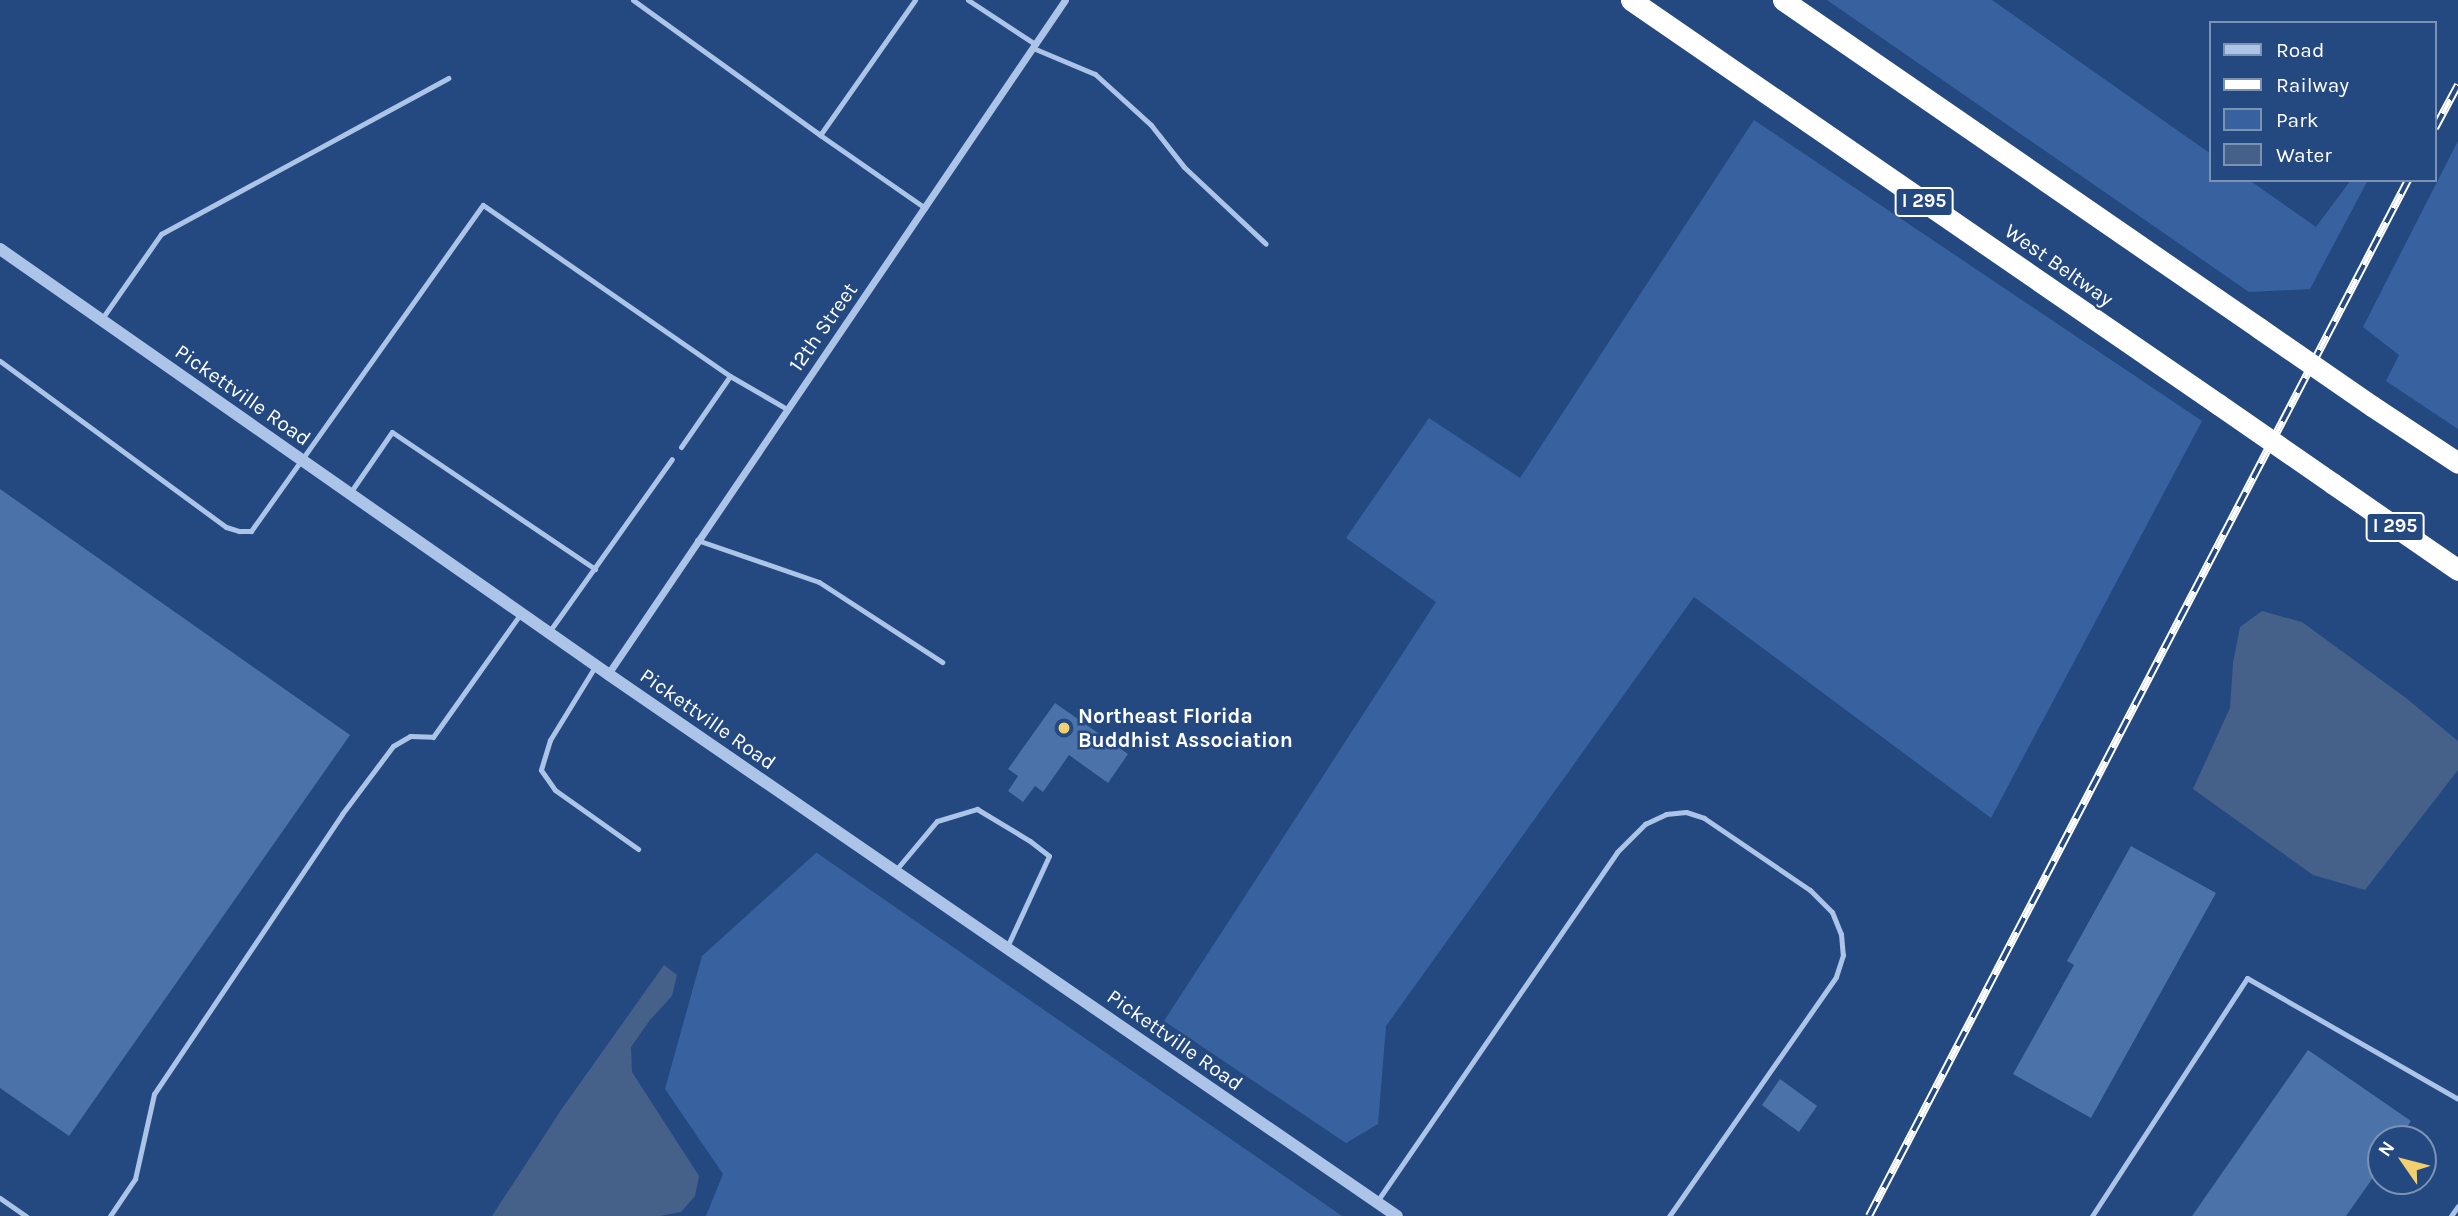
<!DOCTYPE html>
<html>
<head>
<meta charset="utf-8">
<style>
  body { margin:0 }
  #map { position:relative; width:2458px; height:1216px; overflow:hidden; background:#244981; font-family:Karla,sans-serif }
  div>[style] { position:absolute }
  .green>* { inset:0; background:#38629f }
  .water>* { inset:0; background:#456089 }
  .building>* { inset:0; background:#4c72aa }
  .service>* { height:5px; margin:-2.5px; padding:0 2.5px; transform-origin:2.5px; border-radius:2.5px; background:#abc4e7 }
  .minor>* { height:7px; margin:-3.5px; padding:0 3.5px; transform-origin:3.5px; border-radius:3.5px; background:#abc4e7 }
  .tertiary>* { height:12px; margin:-6px; padding:0 6px; transform-origin:6px; border-radius:6px; background:#abc4e7 }
  .motorway>* { height:21px; margin:-10.5px; padding:0 10.5px; transform-origin:10.5px; border-radius:10.5px; background:#fff }
  .rail>* { height:8px; margin-top:-4px; transform-origin:0; background:repeating-linear-gradient(90deg,#244981 0 16px,#fff 0 32px); box-sizing:border-box; border-block:2px solid #fff }
  .motorway-bridge>* { height:21px; margin:-10.5px; padding:0 10.5px; transform-origin:10.5px; border-radius:10.5px; background:#fff }
  .dots>* { width:19px; height:19px; translate:-50% -50%; box-sizing:border-box; border:4px solid #244981; border-radius:50% }
  span { translate:-50% -50%; white-space:nowrap; text-align:center; line-height:1.15; -webkit-text-stroke:5px #244981; paint-order:stroke }
  .shield-label span { padding:2px 5px; background:#244981; border:2px solid; border-radius:5px; -webkit-text-stroke-width:0 }
  .shield-label { font-size:19px; color:#fff; font-weight:700 }
  .street-label { font-size:21px; color:#fff }
  .poi-label { font-size:21px; color:#fff; font-weight:700 }
  .left { translate:0 -50%; text-align:left }
  .legend { position:absolute; left:2209px; top:21px; width:228px; height:161px; box-sizing:border-box; background:#244981; border:2px solid #7c92b3; margin:0; padding:9px 12px; list-style:none; font-size:21px; color:#fff }
  .legend li { display:flex; align-items:center; gap:14px; height:35px }
  .legend b { width:35px; border:2px solid #7c92b3 }
  .north { position:absolute; left:2367px; top:1125px; width:70px; height:70px; box-sizing:border-box; background:#244981; border:2px solid #7c92b3; border-radius:50%; rotate:305deg; font-size:19px; font-weight:700; line-height:28px; text-align:center; color:#fff }
  .north::after { content:''; display:block; margin:auto; width:24px; height:32px; background:#f2d06e; clip-path:polygon(50% 0,100% 100%,50% 72%,0 100%) }
</style>
</head>
<body>
<div id="map">
  <div class="green">
    <i style="clip-path:polygon(1827px 0,1992px 0,2211px 154px,2211px 180px,2249px 180px,2316px 227px,2351px 180px,2368px 180px,2310px 289px,2249px 292px)"></i>
    <i style="clip-path:polygon(1754px 120px,2202px 421px,1991px 818px,1694px 597px,1386px 1026px,1378px 1124px,1346px 1143px,1164px 1021px,1436px 602px,1346px 538px,1429px 418px,1520px 478px)"></i>
    <i style="clip-path:polygon(2458px 141px,2458px 429px,2386px 381px,2399px 355px,2363px 327px)"></i>
    <i style="clip-path:polygon(816px 853px,817px 853px,1342px 1216px,706px 1216px,723px 1174px,665px 1089px,702px 956px)"></i>
  </div>
  <div class="water">
    <i style="clip-path:polygon(2262px 611px,2302px 622px,2406px 698px,2458px 741px,2458px 770px,2365px 890px,2313px 875px,2193px 789px,2230px 708px,2233px 663px,2240px 627px)"></i>
    <i style="clip-path:polygon(664px 965px,677px 975px,672px 996px,650px 1020px,631px 1047px,632px 1072px,699px 1176px,695px 1196px,681px 1212px,660px 1216px,492px 1216px,561px 1110px)"></i>
  </div>
  <div class="building">
    <i style="clip-path:polygon(0 489px,350px 735px,69px 1136px,0 1088px)"></i>
    <i style="clip-path:polygon(1055px 703px,1128px 754px,1108px 783px,1069px 755px,1043px 792px,1035px 786px,1023px 802px,1008px 791px,1018px 776px,1008px 769px)"></i>
    <i style="clip-path:polygon(2131px 846px,2216px 893px,2091px 1118px,2013px 1074px,2074px 965px,2067px 961px)"></i>
    <i style="clip-path:polygon(2308px 1050px,2411px 1121px,2399px 1139px,2381px 1139px,2381px 1165px,2370px 1182px,2346px 1216px,2192px 1216px)"></i>
    <i style="clip-path:polygon(1780px 1079px,1817px 1106px,1799px 1132px,1762px 1105px)"></i>
  </div>
  <div class="service">
    <i style="left:633px;top:0;width:231px;rotate:35.8deg"></i>
    <i style="left:915px;top:0;width:165px;rotate:125.1deg"></i>
    <i style="left:820px;top:135px;width:128px;rotate:34.8deg"></i>
    <i style="left:968px;top:0;width:80px;rotate:33.3deg"></i>
    <i style="left:1033px;top:48px;width:67px;rotate:22.8deg"></i>
    <i style="left:1095px;top:74px;width:76px;rotate:42.3deg"></i>
    <i style="left:1151px;top:125px;width:53px;rotate:51.8deg"></i>
    <i style="left:1184px;top:167px;width:112px;rotate:43.2deg"></i>
    <i style="left:101px;top:320px;width:105px;rotate:-55.1deg"></i>
    <i style="left:161px;top:234px;width:327px;rotate:-28.5deg"></i>
    <i style="left:0;top:361px;width:280px;rotate:36.3deg"></i>
    <i style="left:226px;top:527px;width:14px;rotate:17deg"></i>
    <i style="left:239px;top:531px;width:12px"></i>
    <i style="left:251px;top:531px;width:400px;rotate:-54.6deg"></i>
    <i style="left:483px;top:205px;width:300px;rotate:34.7deg"></i>
    <i style="left:730px;top:376px;width:66px;rotate:30.1deg"></i>
    <i style="left:681px;top:447px;width:86px;rotate:-55.4deg"></i>
    <i style="left:350px;top:493px;width:74px;rotate:-55.5deg"></i>
    <i style="left:392px;top:432px;width:245px;rotate:34deg"></i>
    <i style="left:697px;top:540px;width:129px;rotate:19deg"></i>
    <i style="left:819px;top:582px;width:147px;rotate:33deg"></i>
    <i style="left:549px;top:632px;width:212px;rotate:-54.6deg"></i>
    <i style="left:596px;top:665px;width:88px;rotate:121.5deg"></i>
    <i style="left:550px;top:740px;width:31px;rotate:107deg"></i>
    <i style="left:541px;top:770px;width:24px;rotate:55deg"></i>
    <i style="left:555px;top:790px;width:102px;rotate:35.4deg"></i>
    <i style="left:895px;top:871px;width:65px;rotate:-50deg"></i>
    <i style="left:937px;top:821px;width:42px;rotate:-16.7deg"></i>
    <i style="left:977px;top:809px;width:62px;rotate:31.1deg"></i>
    <i style="left:1030px;top:841px;width:24px;rotate:38deg"></i>
    <i style="left:1049px;top:856px;width:100px;rotate:114.8deg"></i>
    <i style="left:0;top:1198px;width:32px;rotate:35deg"></i>
    <i style="left:1378px;top:1200px;width:422px;rotate:-55.5deg"></i>
    <i style="left:1617px;top:852px;width:40px;rotate:-45deg"></i>
    <i style="left:1645px;top:824px;width:23px;rotate:-25deg"></i>
    <i style="left:1666px;top:814px;width:20px;rotate:-6deg"></i>
    <i style="left:1686px;top:812px;width:19px;rotate:18deg"></i>
    <i style="left:1704px;top:818px;width:128px;rotate:34.2deg"></i>
    <i style="left:1810px;top:890px;width:31px;rotate:45deg"></i>
    <i style="left:1832px;top:912px;width:24px;rotate:68deg"></i>
    <i style="left:1841px;top:934px;width:21px;rotate:85deg"></i>
    <i style="left:1843px;top:955px;width:23px;rotate:108deg"></i>
    <i style="left:1836px;top:977px;width:292px;rotate:124.9deg"></i>
    <i style="left:110px;top:1216px;width:45px;rotate:-56deg"></i>
    <i style="left:135px;top:1179px;width:87px;rotate:-77.4deg"></i>
    <i style="left:154px;top:1094px;width:337px;rotate:-56.1deg"></i>
    <i style="left:342px;top:814px;width:85px;rotate:-53.1deg"></i>
    <i style="left:393px;top:746px;width:20px;rotate:-30deg"></i>
    <i style="left:410px;top:736px;width:23px;rotate:2deg"></i>
    <i style="left:433px;top:737px;width:152px;rotate:-54.6deg"></i>
    <i style="left:2092px;top:1216px;width:284px;rotate:-56.9deg"></i>
    <i style="left:2247px;top:978px;width:243px;rotate:29.8deg"></i>
    <i style="left:2451px;top:1216px;width:12px;rotate:-55deg"></i>
  </div>
  <div class="minor">
    <i style="left:608px;top:674px;width:814px;rotate:-55.86deg"></i>
  </div>
  <div class="tertiary">
    <i style="left:0;top:249px;width:742px;rotate:34.95deg"></i>
    <i style="left:608px;top:674px;width:957px;rotate:34.49deg"></i>
  </div>
  <div class="motorway">
    <i style="left:1631px;top:0;width:713px;rotate:34.54deg"></i>
    <i style="left:1783px;top:0;width:578px;rotate:34.57deg"></i>
    <i style="left:2372px;top:406px;width:103px;rotate:33.5deg"></i>
    <i style="left:2332px;top:483px;width:153px;rotate:34.6deg"></i>
  </div>
  <div class="rail">
    <i style="left:2435px;top:128px;width:49px;rotate:-61.9deg"></i>
    <i style="left:1869px;top:1216px;width:1168px;rotate:-62.51deg"></i>
  </div>
  <div class="motorway-bridge">
    <i style="left:2259px;top:328px;width:137px;rotate:34.6deg"></i>
    <i style="left:2218px;top:404px;width:139px;rotate:34.7deg"></i>
  </div>
  <div class="dots">
    <i style="left:1064px;top:728px;background:#f2d06e"></i>
  </div>
  <div class="shield-label">
    <span style="left:1924px;top:202px">I 295</span>
    <span style="left:2395px;top:527px">I 295</span>
  </div>
  <div class="street-label">
    <span style="left:2059px;top:265px;rotate:35deg">West Beltway</span>
    <span style="left:823px;top:327px;rotate:-55deg">12th Street</span>
    <span style="left:243px;top:395px;rotate:35deg">Pickettville Road</span>
    <span style="left:708px;top:719px;rotate:35deg">Pickettville Road</span>
    <span style="left:1175px;top:1040px;rotate:35deg">Pickettville Road</span>
  </div>
  <div class="poi-label">
    <span class="left" style="left:1078px;top:728px">Northeast Florida<br>Buddhist Association</span>
  </div>
  <ul class="legend">
  <li><b style="height:9px;background:#abc4e7"></b>Road</li>
  <li><b style="height:9px;background:#fff"></b>Railway</li>
  <li><b style="height:19px;background:#38629f"></b>Park</li>
  <li><b style="height:19px;background:#456089"></b>Water</li>
  </ul>
  <div class="north">N</div>
</div>
</body>
</html>
